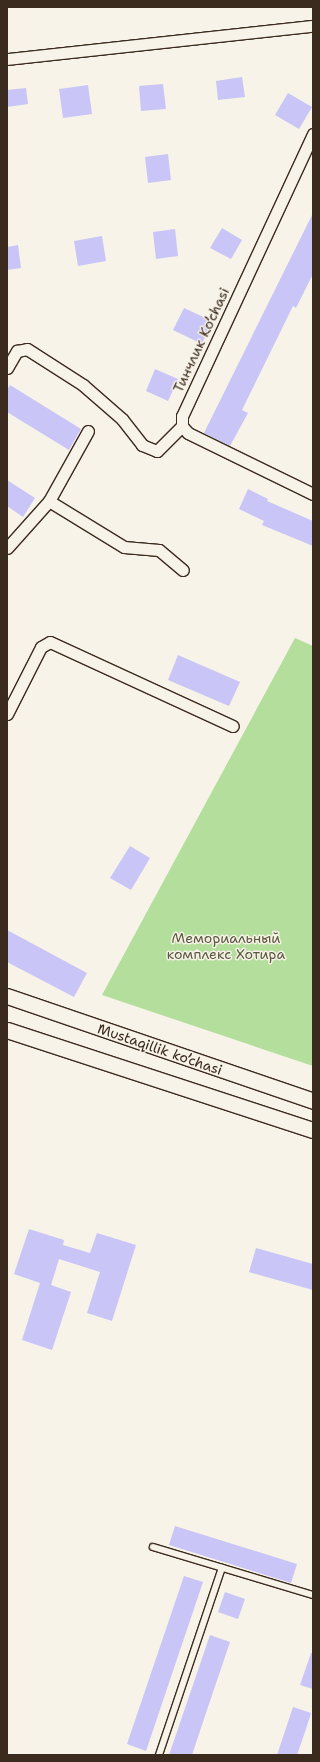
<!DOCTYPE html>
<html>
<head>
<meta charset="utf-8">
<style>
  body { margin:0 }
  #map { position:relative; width:320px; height:1762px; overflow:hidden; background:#f7f3e8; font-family:"Shantell Sans",sans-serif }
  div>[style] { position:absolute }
  .green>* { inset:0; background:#b3de9c }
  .building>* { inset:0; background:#c9c5f7 }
  .roads { filter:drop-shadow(1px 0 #3b2a1e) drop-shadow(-1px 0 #3b2a1e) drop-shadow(0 1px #3b2a1e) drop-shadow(0 -1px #3b2a1e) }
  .lane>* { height:5.5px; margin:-2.75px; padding:0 2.75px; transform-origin:2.75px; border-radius:2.75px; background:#f7f3e8 }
  .street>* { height:11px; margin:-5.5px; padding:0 5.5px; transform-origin:5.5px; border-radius:5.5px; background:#f7f3e8 }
  .secondary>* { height:15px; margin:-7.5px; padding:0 7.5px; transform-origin:7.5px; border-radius:7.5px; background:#f7f3e8 }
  span { translate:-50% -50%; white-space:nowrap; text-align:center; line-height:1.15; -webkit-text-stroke:3px #f7f3e8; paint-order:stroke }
  .street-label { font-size:14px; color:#3b2a1e }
  .park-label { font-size:14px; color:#59573e }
  .frame { position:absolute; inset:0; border:8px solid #3b2a1e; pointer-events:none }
</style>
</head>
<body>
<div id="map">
  <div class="green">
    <i style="clip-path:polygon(295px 638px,313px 646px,313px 1066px,102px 995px)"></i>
  </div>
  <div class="building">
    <i style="clip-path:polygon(242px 77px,245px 97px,218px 100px,216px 81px)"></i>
    <i style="clip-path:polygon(163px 84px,166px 109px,141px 111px,139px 86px)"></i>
    <i style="clip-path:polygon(88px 85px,92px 114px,63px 118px,59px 89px)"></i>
    <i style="clip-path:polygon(26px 88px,28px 104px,7px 107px,7px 90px)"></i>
    <i style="clip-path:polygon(288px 93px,312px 107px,299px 129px,275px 115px)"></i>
    <i style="clip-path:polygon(168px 154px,171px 180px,148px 183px,145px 157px)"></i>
    <i style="clip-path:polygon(313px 213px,313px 274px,296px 308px,293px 306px,242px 410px,248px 413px,230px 446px,204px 433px)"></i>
    <i style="clip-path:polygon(222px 228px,242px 240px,231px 259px,210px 248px)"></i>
    <i style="clip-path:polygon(175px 229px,178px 256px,156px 259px,153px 232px)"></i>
    <i style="clip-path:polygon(102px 236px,106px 261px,78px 266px,74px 241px)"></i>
    <i style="clip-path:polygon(18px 245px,21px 268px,7px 270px,7px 247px)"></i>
    <i style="clip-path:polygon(184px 308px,212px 321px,202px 344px,173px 330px)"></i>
    <i style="clip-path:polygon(155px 369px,178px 379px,168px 401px,146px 391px)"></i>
    <i style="clip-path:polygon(10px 385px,81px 429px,69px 450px,7px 412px,7px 390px)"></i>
    <i style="clip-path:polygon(7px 480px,35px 498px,23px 517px,7px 506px)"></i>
    <i style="clip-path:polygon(248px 489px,268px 499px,267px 501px,313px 521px,313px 546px,262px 525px,264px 521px,239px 509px)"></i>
    <i style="clip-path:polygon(178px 655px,240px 682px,229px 706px,168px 680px)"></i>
    <i style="clip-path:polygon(130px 846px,150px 858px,131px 890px,110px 878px)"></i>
    <i style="clip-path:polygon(7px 930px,87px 973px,74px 997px,7px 962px)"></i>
    <i style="clip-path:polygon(29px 1229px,64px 1240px,63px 1245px,90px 1253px,97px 1233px,136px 1245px,112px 1321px,87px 1313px,100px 1272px,59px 1259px,51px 1285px,71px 1292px,52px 1350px,22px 1340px,40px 1283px,14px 1274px)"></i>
    <i style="clip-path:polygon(256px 1248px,313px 1264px,313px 1290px,249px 1272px)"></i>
    <i style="clip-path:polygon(175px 1526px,297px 1564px,291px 1583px,169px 1545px)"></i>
    <i style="clip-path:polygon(184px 1576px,203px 1582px,146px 1751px,127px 1744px)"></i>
    <i style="clip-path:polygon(225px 1592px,245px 1599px,238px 1619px,218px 1612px)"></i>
    <i style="clip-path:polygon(210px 1635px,230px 1642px,208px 1707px,192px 1755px,169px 1755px)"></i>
    <i style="clip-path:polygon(311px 1653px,313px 1653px,313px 1689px,300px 1685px)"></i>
    <i style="clip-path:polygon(293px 1707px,311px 1713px,306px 1729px,297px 1755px,277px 1755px)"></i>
  </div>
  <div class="roads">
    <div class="lane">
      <i style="left:153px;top:1547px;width:167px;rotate:16.7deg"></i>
      <i style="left:159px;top:1755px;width:197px;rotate:-71.4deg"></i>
    </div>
    <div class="street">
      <i style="left:7px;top:59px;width:308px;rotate:-6.2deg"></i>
      <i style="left:313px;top:134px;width:311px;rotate:114.9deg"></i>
      <i style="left:182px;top:416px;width:10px;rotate:90deg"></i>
      <i style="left:182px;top:426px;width:9px;rotate:49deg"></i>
      <i style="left:188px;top:433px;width:139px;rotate:26deg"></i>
      <i style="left:7px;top:368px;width:20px;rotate:-60deg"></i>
      <i style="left:17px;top:351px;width:10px;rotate:-11deg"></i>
      <i style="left:27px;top:349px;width:67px;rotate:32.7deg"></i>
      <i style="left:83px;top:385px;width:52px;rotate:41.1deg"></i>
      <i style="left:122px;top:419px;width:33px;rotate:52deg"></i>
      <i style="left:142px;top:445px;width:16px;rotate:22deg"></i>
      <i style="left:157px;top:451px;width:35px;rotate:-45deg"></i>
      <i style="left:49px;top:501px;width:88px;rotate:31.5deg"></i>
      <i style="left:124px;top:547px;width:35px;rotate:5deg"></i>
      <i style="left:159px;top:550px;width:31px;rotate:40deg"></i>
      <i style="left:7px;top:548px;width:63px;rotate:-48.2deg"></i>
      <i style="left:49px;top:501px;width:80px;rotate:-60.9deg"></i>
      <i style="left:7px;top:714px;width:75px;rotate:-63.1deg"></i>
      <i style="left:41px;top:647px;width:10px;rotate:-29deg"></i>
      <i style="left:50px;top:642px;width:201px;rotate:24.7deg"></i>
    </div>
    <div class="secondary">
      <i style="left:7px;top:996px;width:324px;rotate:18.9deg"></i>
      <i style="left:7px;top:1030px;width:322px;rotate:18.1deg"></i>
    </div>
  </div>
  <div class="street-label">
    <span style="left:201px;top:340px;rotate:-65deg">Тинчлик Ko’chasi</span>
    <span style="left:160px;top:1049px;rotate:19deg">Mustaqillik ko’chasi</span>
  </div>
  <div class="park-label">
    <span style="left:226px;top:946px">Мемориальный<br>комплекс Хотира</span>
  </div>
  <div class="frame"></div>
</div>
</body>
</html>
